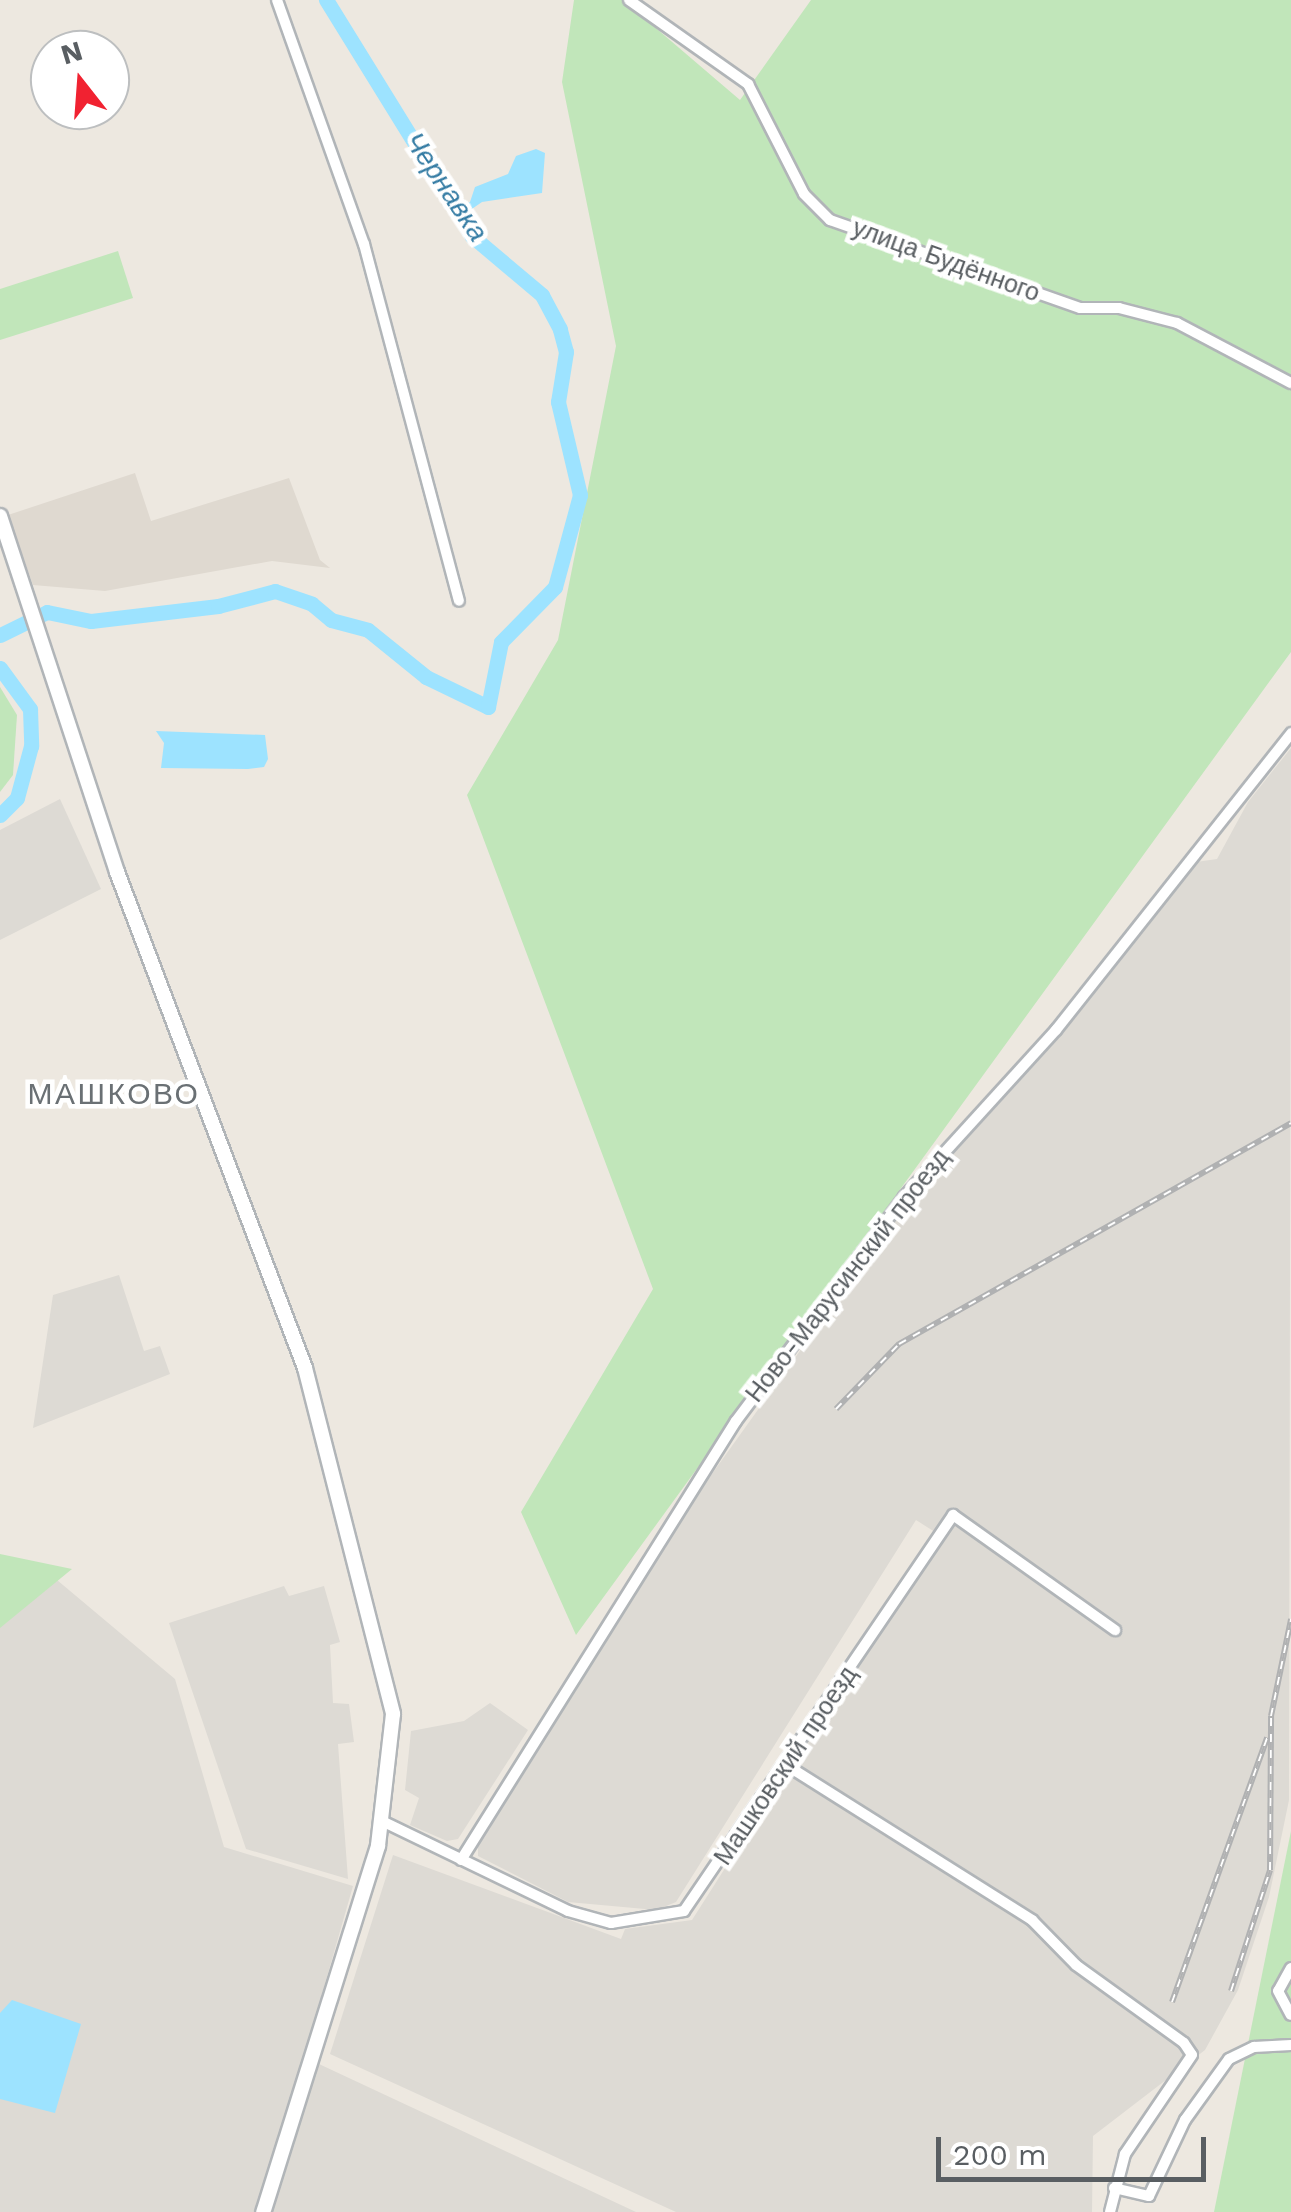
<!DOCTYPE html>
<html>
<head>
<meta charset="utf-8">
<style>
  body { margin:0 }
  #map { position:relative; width:1291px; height:2212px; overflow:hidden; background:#ede8e0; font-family:"Work Sans",sans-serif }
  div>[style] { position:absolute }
  .industrial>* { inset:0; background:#dddad4 }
  .education>* { inset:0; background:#dfd9d0 }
  .green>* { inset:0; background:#c1e6ba }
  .water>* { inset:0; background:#9de3ff }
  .river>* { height:15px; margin:-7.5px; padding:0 7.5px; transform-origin:7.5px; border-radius:7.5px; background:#9de3ff }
  .roads { filter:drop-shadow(2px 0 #b1b5b8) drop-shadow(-2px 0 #b1b5b8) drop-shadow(0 2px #b1b5b8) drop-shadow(0 -2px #b1b5b8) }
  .minor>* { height:10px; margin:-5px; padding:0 5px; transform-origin:5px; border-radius:5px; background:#fff }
  .tertiary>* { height:14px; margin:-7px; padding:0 7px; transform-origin:7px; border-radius:7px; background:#fff }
  .rail>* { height:6px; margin-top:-3px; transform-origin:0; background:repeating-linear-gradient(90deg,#fff 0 8px,#b0b1b2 0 16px); box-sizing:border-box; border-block:2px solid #b0b1b2 }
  span { translate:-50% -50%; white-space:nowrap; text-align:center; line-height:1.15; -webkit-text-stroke:9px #fff; paint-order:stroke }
  .street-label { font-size:25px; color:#595e62 }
  .water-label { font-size:28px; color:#337ba3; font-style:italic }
  .quarter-label { font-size:30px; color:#6a7074; letter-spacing:2.5px }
  .north { position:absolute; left:30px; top:30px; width:100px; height:100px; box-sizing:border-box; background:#fff; border:2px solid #bdbfc0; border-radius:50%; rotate:343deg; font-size:28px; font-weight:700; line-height:40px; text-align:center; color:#595e62 }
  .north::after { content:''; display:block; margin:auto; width:35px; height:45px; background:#f12231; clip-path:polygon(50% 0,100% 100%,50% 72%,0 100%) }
  .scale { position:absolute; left:936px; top:2137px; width:270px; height:45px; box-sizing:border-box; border:5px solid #595e62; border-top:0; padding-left:12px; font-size:30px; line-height:35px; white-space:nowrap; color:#595e62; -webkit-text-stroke:8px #fff; paint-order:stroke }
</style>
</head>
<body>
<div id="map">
  <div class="industrial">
    <i style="clip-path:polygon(1291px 748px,1289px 1800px,1269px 1897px,1238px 1990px,1205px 2050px,1093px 2136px,1092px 2212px,676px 2212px,330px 2054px,393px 1855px,621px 1939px,625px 1929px,692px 1920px,938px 1534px,916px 1520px,676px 1902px,656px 1910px,568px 1902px,478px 1856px,478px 1844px,684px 1513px,908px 1200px,1061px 1033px,1196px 862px,1217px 859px,1248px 802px)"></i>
    <i style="clip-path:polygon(60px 799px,101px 889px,0 940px,0 830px)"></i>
    <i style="clip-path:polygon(119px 1275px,144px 1351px,160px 1346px,170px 1374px,33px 1428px,53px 1295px)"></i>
    <i style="clip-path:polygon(57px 1580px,175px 1679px,224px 1847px,353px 1886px,304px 2057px,636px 2212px,0 2212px,0 1626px)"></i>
    <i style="clip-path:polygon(284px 1586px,289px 1596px,324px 1586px,340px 1642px,330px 1645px,333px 1703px,349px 1704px,354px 1742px,338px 1744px,348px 1879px,246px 1849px,169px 1623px)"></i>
    <i style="clip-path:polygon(490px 1703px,528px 1730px,458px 1839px,447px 1841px,410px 1825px,419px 1798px,405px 1790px,411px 1731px,464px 1721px)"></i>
  </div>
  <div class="education">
    <i style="clip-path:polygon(135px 473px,151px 521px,289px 478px,320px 560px,330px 568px,272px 561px,105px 591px,33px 585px,8px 515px)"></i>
  </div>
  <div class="green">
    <i style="clip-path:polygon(574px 0,623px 0,740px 100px,811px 0,1291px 0,1291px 652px,576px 1635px,521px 1512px,653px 1289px,467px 795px,558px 640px,616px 346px,562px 82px)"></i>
    <i style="clip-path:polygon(118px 251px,133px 298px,0 340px,0 289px)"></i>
    <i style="clip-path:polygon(0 687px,17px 715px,13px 775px,0 792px)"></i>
    <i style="clip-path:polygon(0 1554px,72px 1569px,0 1628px)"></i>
    <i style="clip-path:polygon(1291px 1831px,1291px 2212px,1214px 2212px)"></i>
  </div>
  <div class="water">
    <i style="clip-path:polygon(536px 149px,545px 153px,542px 193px,482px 202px,466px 213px,463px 205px,470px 202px,475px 187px,508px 174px,516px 156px)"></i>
    <i style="clip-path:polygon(156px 731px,265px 735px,268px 759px,264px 767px,248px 769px,161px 768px,164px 743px)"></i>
    <i style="clip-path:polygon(12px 2000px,81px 2024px,55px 2113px,0 2099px,0 2013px)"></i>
  </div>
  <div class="river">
    <i style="left:0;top:635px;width:52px;rotate:-26.1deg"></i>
    <i style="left:47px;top:612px;width:45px;rotate:11.6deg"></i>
    <i style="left:91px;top:621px;width:128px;rotate:-6.7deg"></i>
    <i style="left:218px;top:606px;width:59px;rotate:-14.7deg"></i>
    <i style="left:275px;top:591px;width:39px;rotate:19deg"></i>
    <i style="left:312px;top:604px;width:25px;rotate:40deg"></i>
    <i style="left:331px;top:620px;width:38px;rotate:15deg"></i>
    <i style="left:368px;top:630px;width:75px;rotate:39deg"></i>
    <i style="left:426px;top:677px;width:69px;rotate:25.8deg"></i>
    <i style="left:488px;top:707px;width:66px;rotate:-78.7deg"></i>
    <i style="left:501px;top:642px;width:77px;rotate:-45.5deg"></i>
    <i style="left:555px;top:587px;width:95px;rotate:-74.8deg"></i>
    <i style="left:580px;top:495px;width:96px;rotate:-103.3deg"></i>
    <i style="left:558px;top:402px;width:51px;rotate:-80.9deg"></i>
    <i style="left:566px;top:352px;width:24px;rotate:-105deg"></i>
    <i style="left:560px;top:329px;width:38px;rotate:-118deg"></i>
    <i style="left:542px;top:295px;width:92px;rotate:-139.9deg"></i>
    <i style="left:472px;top:236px;width:278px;rotate:-121.7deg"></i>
    <i style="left:0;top:668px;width:51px;rotate:53.8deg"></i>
    <i style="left:30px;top:709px;width:37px;rotate:88deg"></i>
    <i style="left:31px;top:746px;width:54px;rotate:105.1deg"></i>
    <i style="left:17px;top:798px;width:24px;rotate:135deg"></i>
  </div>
  <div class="roads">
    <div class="minor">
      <i style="left:277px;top:0;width:259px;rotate:70.4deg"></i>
      <i style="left:364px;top:244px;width:369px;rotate:75.1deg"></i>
      <i style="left:629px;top:0;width:146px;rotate:35.2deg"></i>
      <i style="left:748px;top:84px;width:123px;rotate:63deg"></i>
      <i style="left:804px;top:194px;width:37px;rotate:45deg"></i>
      <i style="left:830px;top:220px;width:265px;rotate:19.4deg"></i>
      <i style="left:1080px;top:308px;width:39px"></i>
      <i style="left:1119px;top:308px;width:60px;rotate:14.5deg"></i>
      <i style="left:1177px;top:323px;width:129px;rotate:27.8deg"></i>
      <i style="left:786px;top:1765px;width:291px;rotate:32.2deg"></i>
      <i style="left:1032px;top:1920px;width:63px;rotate:45.6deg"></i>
      <i style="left:1076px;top:1965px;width:133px;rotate:35.8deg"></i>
      <i style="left:1184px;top:2043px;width:14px;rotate:56deg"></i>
      <i style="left:1192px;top:2055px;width:120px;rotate:124.1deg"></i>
      <i style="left:1125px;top:2154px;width:60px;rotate:104.5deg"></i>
      <i style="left:384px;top:1822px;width:204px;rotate:25.8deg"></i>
      <i style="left:568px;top:1911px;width:45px;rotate:15.6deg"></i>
      <i style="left:611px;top:1923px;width:74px;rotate:-9.3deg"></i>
      <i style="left:684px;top:1911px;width:479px;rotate:-55.8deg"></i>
      <i style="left:953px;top:1515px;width:199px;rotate:35.4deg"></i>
      <i style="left:461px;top:1860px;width:518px;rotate:-57.94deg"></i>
      <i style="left:736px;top:1421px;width:280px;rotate:-53.1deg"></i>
      <i style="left:904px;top:1197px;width:226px;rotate:-47.7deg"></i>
      <i style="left:1056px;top:1030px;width:379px;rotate:-51.6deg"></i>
      <i style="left:1291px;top:1968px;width:26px;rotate:119deg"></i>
      <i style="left:1278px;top:1991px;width:27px;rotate:62deg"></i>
      <i style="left:1114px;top:2188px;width:36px;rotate:13deg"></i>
      <i style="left:1149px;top:2196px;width:84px;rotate:-64.7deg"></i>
      <i style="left:1185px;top:2120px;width:75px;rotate:-54.2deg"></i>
      <i style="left:1229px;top:2059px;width:28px;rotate:-26deg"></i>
      <i style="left:1254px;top:2047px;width:37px;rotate:-3deg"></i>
    </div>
    <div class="tertiary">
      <i style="left:0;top:516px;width:375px;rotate:71.8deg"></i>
      <i style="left:117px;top:872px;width:530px;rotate:69.24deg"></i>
      <i style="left:305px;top:1368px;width:357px;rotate:75.7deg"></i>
      <i style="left:393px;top:1714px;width:133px;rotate:96.5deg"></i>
      <i style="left:378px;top:1846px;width:384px;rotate:107.4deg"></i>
    </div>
  </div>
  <div class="rail">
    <i style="left:836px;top:1409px;width:91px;rotate:-45.9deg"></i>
    <i style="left:899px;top:1344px;width:450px;rotate:-29.4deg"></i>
    <i style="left:1231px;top:1991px;width:127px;rotate:-72.1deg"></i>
    <i style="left:1270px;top:1870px;width:154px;rotate:-89.6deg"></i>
    <i style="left:1271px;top:1716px;width:99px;rotate:-78.3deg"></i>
    <i style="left:1172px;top:2002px;width:281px;rotate:-70.2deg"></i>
  </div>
  <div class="street-label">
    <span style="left:946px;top:261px;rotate:20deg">улица Будённого</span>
    <span style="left:848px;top:1276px;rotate:-52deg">Ново-Марусинский проезд</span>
    <span style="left:786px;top:1766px;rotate:-56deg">Машковский проезд</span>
  </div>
  <div class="water-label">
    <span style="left:446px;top:187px;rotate:56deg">Чернавка</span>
  </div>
  <div class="quarter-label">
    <span style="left:114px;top:1094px">МАШКОВО</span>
  </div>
  <div class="north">N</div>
  <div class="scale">200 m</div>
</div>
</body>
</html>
